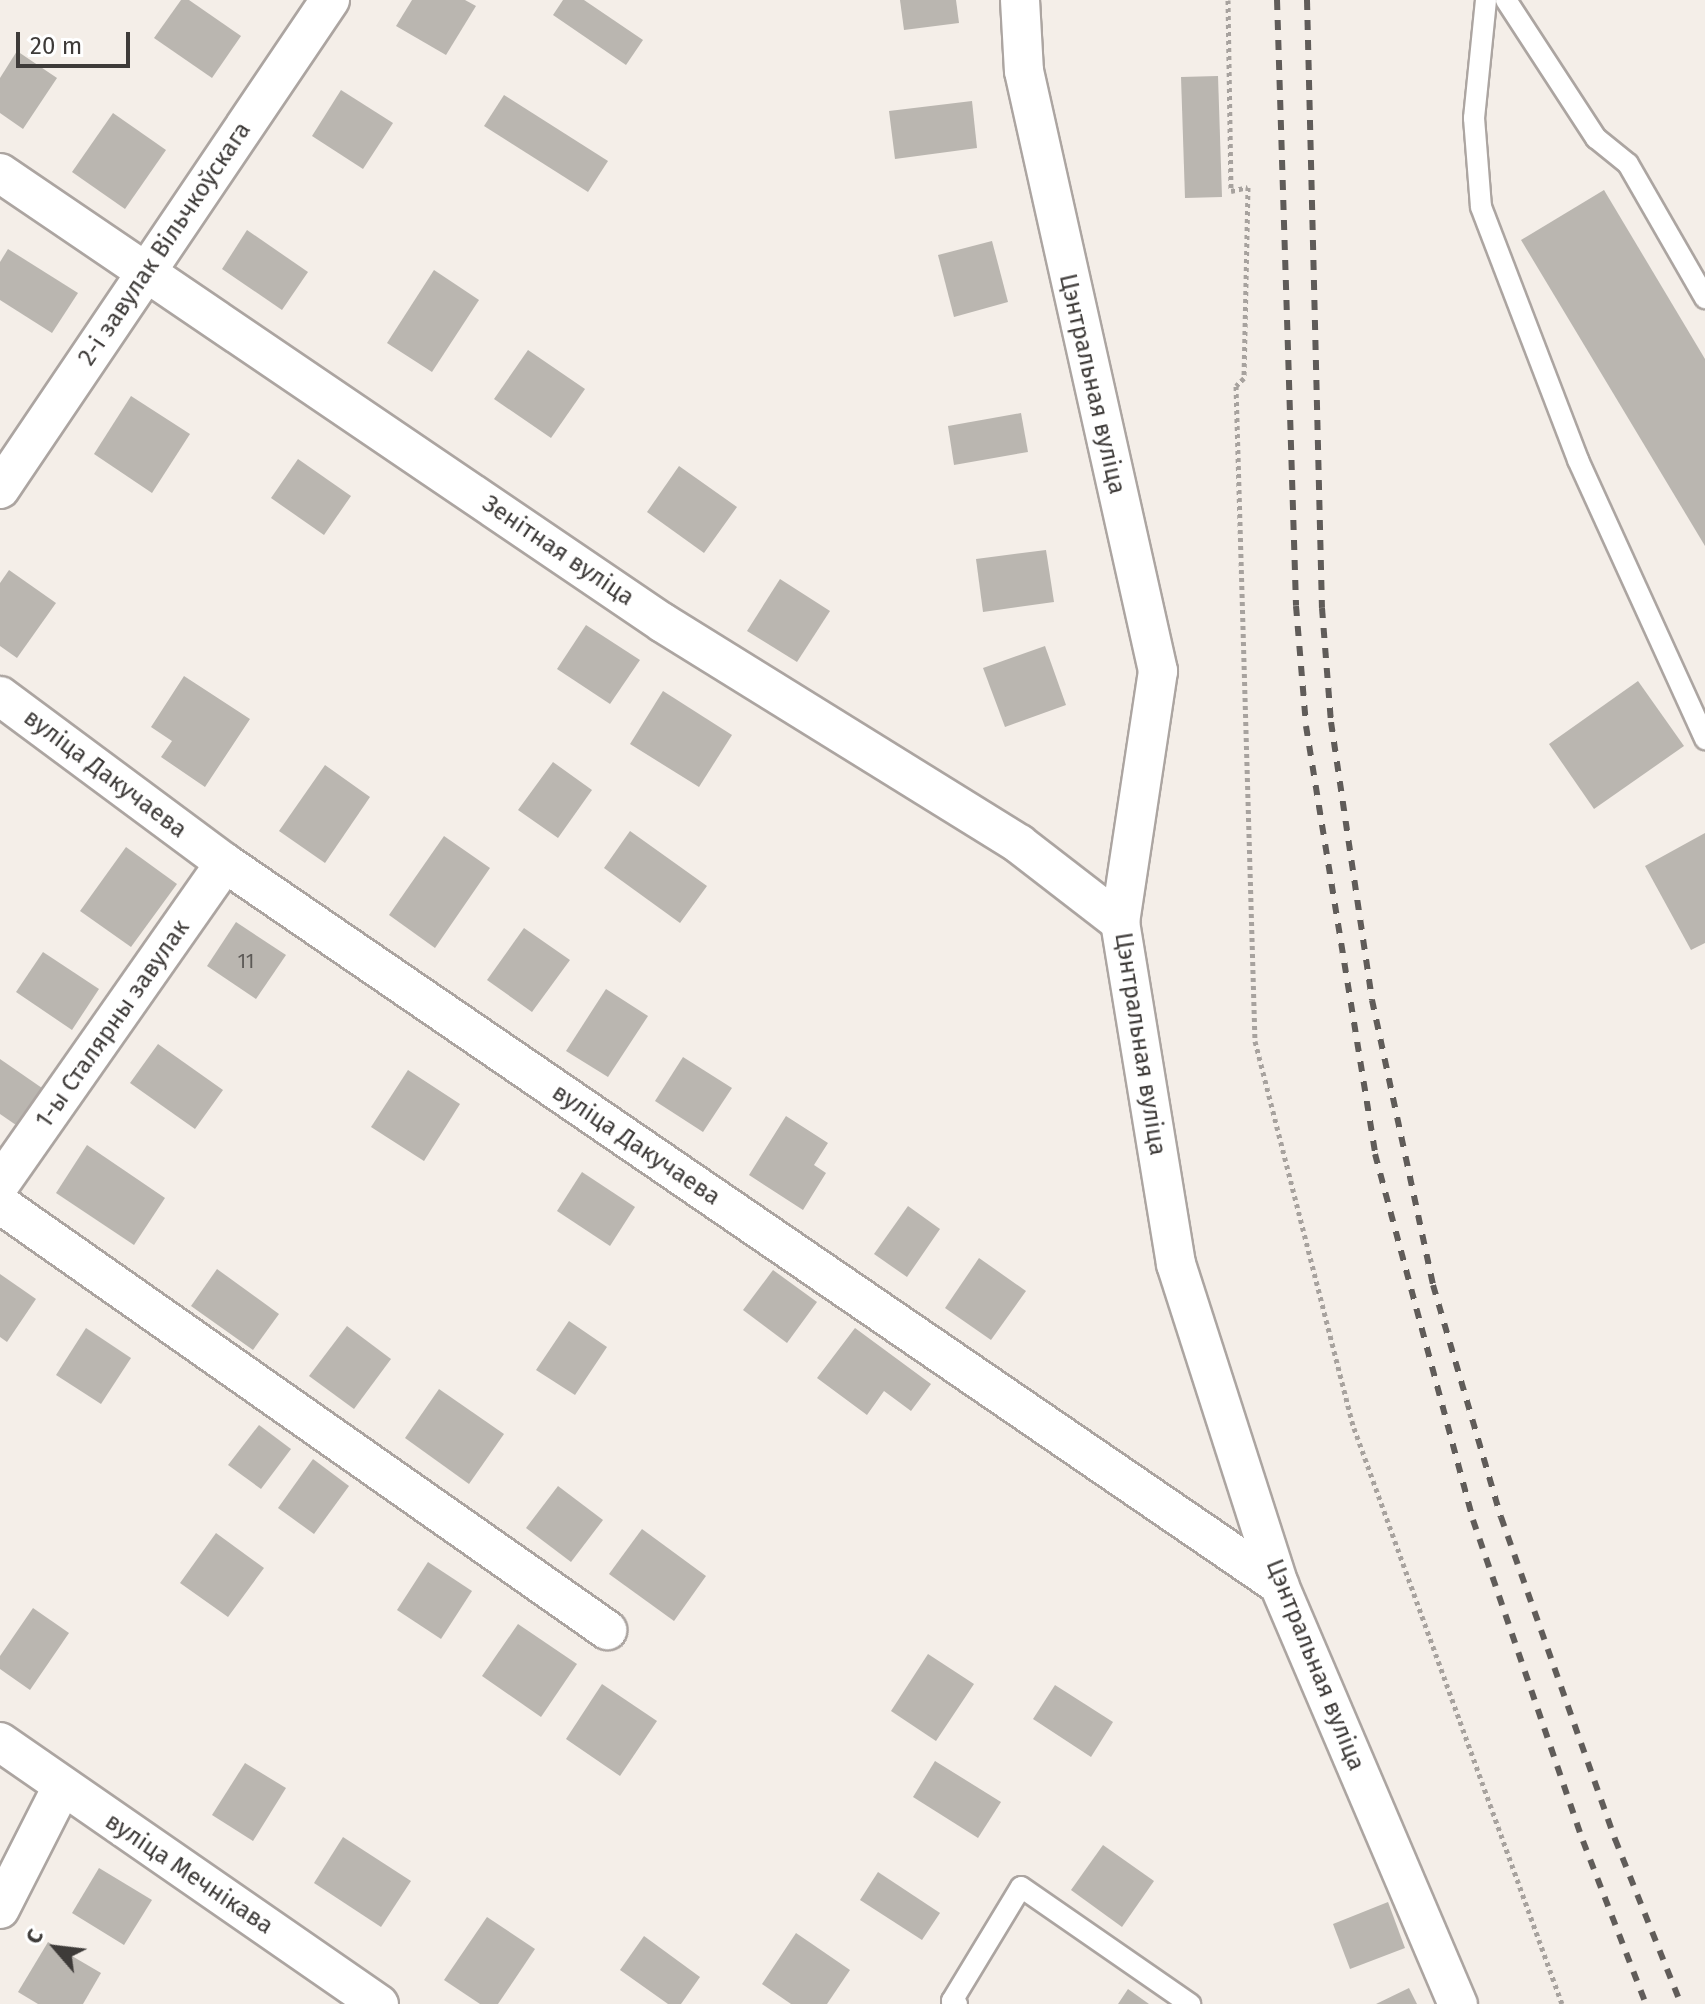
<!DOCTYPE html>
<html>
<head>
<meta charset="utf-8">
<style>
  body { margin:0 }
  #map { position:relative; width:1705px; height:2004px; overflow:hidden; background:#f4eee8; font-family:"Fira Sans",sans-serif }
  div>[style] { position:absolute }
  .building>* { inset:0; background:#bab6b0 }
  .path>* { height:5px; margin-top:-2.5px; transform-origin:0; background:repeating-linear-gradient(90deg,#a7a29e 0 4px,transparent 0 8px) }
  .roads { filter:drop-shadow(2px 0 #aca5a1) drop-shadow(-2px 0 #aca5a1) drop-shadow(0 2px #aca5a1) drop-shadow(0 -2px #aca5a1) }
  .service>* { height:20px; margin:-10px; padding:0 10px; transform-origin:10px; border-radius:10px; background:#fff }
  .minor>* { height:38px; margin:-19px; padding:0 19px; transform-origin:19px; border-radius:19px; background:#fff }
  .rail>* { height:6px; margin-top:-3px; transform-origin:0; background:repeating-linear-gradient(90deg,#605c59 0 10px,transparent 0 20px) }
  span { translate:-50% -50%; white-space:nowrap; text-align:center; line-height:1.15; -webkit-text-stroke:8px #fff; paint-order:stroke }
  .number-label { font-size:20px; color:#5d5a57 }
  .number-label span { -webkit-text-stroke-width:0 }
  .street-label { font-size:24px; color:#3e3b39 }
  .north { position:absolute; left:16px; top:1908px; width:80px; height:80px; -webkit-text-stroke:6px #fff; paint-order:stroke; rotate:298deg; font-size:22px; font-weight:700; line-height:32px; text-align:center; color:#3e3b39 }
  .north::after { content:''; display:block; margin:auto; width:28px; height:36px; background:#3e3b39; clip-path:polygon(50% 0,100% 100%,50% 72%,0 100%) }
  .scale { position:absolute; left:16px; top:32px; width:114px; height:36px; box-sizing:border-box; border:4px solid #3e3b39; border-top:0; padding-left:10px; font-size:24px; line-height:28px; white-space:nowrap; color:#3e3b39; -webkit-text-stroke:6px #fff; paint-order:stroke }
</style>
</head>
<body>
<div id="map">
  <div class="building">
    <i style="clip-path:polygon(181px 0,189px 0,241px 36px,212px 78px,154px 38px)"></i>
    <i style="clip-path:polygon(412px 0,465px 0,476px 6px,446px 55px,396px 26px)"></i>
    <i style="clip-path:polygon(563px 0,584px 0,643px 40px,626px 65px,553px 15px)"></i>
    <i style="clip-path:polygon(900px 0,956px 0,959px 23px,904px 30px)"></i>
    <i style="clip-path:polygon(17px 51px,57px 78px,23px 129px,0 113px,0 78px)"></i>
    <i style="clip-path:polygon(1218px 76px,1222px 197px,1185px 198px,1181px 77px)"></i>
    <i style="clip-path:polygon(341px 90px,393px 123px,363px 169px,312px 136px)"></i>
    <i style="clip-path:polygon(504px 95px,608px 161px,588px 192px,484px 126px)"></i>
    <i style="clip-path:polygon(972px 101px,977px 148px,895px 159px,889px 111px)"></i>
    <i style="clip-path:polygon(113px 113px,166px 150px,125px 209px,72px 172px)"></i>
    <i style="clip-path:polygon(1604px 190px,1705px 359px,1705px 546px,1521px 240px)"></i>
    <i style="clip-path:polygon(247px 230px,308px 272px,282px 310px,222px 269px)"></i>
    <i style="clip-path:polygon(992px 241px,1008px 302px,954px 317px,938px 255px)"></i>
    <i style="clip-path:polygon(8px 249px,78px 293px,52px 333px,0 300px,0 262px)"></i>
    <i style="clip-path:polygon(434px 270px,479px 300px,432px 372px,387px 343px)"></i>
    <i style="clip-path:polygon(528px 350px,585px 389px,551px 438px,494px 399px)"></i>
    <i style="clip-path:polygon(131px 396px,190px 434px,152px 493px,94px 454px)"></i>
    <i style="clip-path:polygon(1021px 413px,1028px 452px,954px 465px,948px 426px)"></i>
    <i style="clip-path:polygon(298px 459px,351px 496px,324px 535px,271px 498px)"></i>
    <i style="clip-path:polygon(679px 466px,737px 507px,704px 553px,647px 512px)"></i>
    <i style="clip-path:polygon(1046px 550px,1054px 602px,983px 612px,976px 559px)"></i>
    <i style="clip-path:polygon(9px 570px,56px 603px,17px 658px,0 646px,0 583px)"></i>
    <i style="clip-path:polygon(780px 579px,830px 611px,797px 662px,747px 631px)"></i>
    <i style="clip-path:polygon(586px 625px,640px 660px,610px 704px,557px 669px)"></i>
    <i style="clip-path:polygon(1045px 646px,1066px 705px,1005px 727px,983px 668px)"></i>
    <i style="clip-path:polygon(184px 676px,250px 719px,205px 787px,161px 757px,172px 741px,151px 727px)"></i>
    <i style="clip-path:polygon(1638px 681px,1684px 746px,1594px 809px,1549px 744px)"></i>
    <i style="clip-path:polygon(663px 691px,732px 735px,699px 787px,630px 744px)"></i>
    <i style="clip-path:polygon(553px 762px,592px 790px,558px 838px,518px 810px)"></i>
    <i style="clip-path:polygon(325px 765px,370px 797px,325px 863px,279px 831px)"></i>
    <i style="clip-path:polygon(630px 831px,707px 886px,680px 923px,604px 868px)"></i>
    <i style="clip-path:polygon(1705px 833px,1705px 943px,1691px 950px,1645px 866px)"></i>
    <i style="clip-path:polygon(444px 836px,490px 868px,435px 948px,389px 915px)"></i>
    <i style="clip-path:polygon(126px 847px,177px 884px,131px 947px,80px 911px)"></i>
    <i style="clip-path:polygon(236px 922px,286px 955px,256px 999px,207px 966px)"></i>
    <i style="clip-path:polygon(524px 928px,570px 960px,532px 1012px,487px 980px)"></i>
    <i style="clip-path:polygon(43px 952px,99px 989px,72px 1030px,16px 992px)"></i>
    <i style="clip-path:polygon(606px 989px,648px 1016px,608px 1077px,566px 1051px)"></i>
    <i style="clip-path:polygon(158px 1044px,223px 1090px,195px 1129px,130px 1083px)"></i>
    <i style="clip-path:polygon(683px 1057px,732px 1088px,703px 1132px,655px 1101px)"></i>
    <i style="clip-path:polygon(0 1059px,42px 1088px,16px 1125px,0 1114px)"></i>
    <i style="clip-path:polygon(408px 1070px,460px 1104px,424px 1161px,371px 1127px)"></i>
    <i style="clip-path:polygon(786px 1116px,828px 1143px,814px 1165px,826px 1173px,803px 1210px,749px 1175px)"></i>
    <i style="clip-path:polygon(87px 1145px,165px 1198px,134px 1245px,56px 1193px)"></i>
    <i style="clip-path:polygon(582px 1172px,635px 1207px,610px 1246px,557px 1211px)"></i>
    <i style="clip-path:polygon(908px 1206px,940px 1229px,907px 1277px,874px 1254px)"></i>
    <i style="clip-path:polygon(979px 1258px,1026px 1291px,991px 1340px,945px 1308px)"></i>
    <i style="clip-path:polygon(217px 1269px,279px 1314px,253px 1350px,191px 1306px)"></i>
    <i style="clip-path:polygon(773px 1270px,817px 1302px,787px 1343px,743px 1310px)"></i>
    <i style="clip-path:polygon(0 1274px,36px 1299px,7px 1342px,0 1337px)"></i>
    <i style="clip-path:polygon(569px 1321px,607px 1347px,575px 1395px,536px 1370px)"></i>
    <i style="clip-path:polygon(347px 1326px,391px 1359px,354px 1409px,309px 1376px)"></i>
    <i style="clip-path:polygon(86px 1328px,131px 1358px,101px 1404px,56px 1375px)"></i>
    <i style="clip-path:polygon(855px 1328px,931px 1384px,911px 1411px,884px 1391px,867px 1415px,817px 1378px)"></i>
    <i style="clip-path:polygon(439px 1389px,504px 1434px,469px 1484px,405px 1438px)"></i>
    <i style="clip-path:polygon(259px 1425px,291px 1449px,261px 1489px,228px 1465px)"></i>
    <i style="clip-path:polygon(313px 1459px,349px 1486px,314px 1534px,278px 1508px)"></i>
    <i style="clip-path:polygon(558px 1486px,603px 1520px,571px 1562px,526px 1528px)"></i>
    <i style="clip-path:polygon(642px 1529px,706px 1576px,674px 1621px,609px 1574px)"></i>
    <i style="clip-path:polygon(216px 1533px,264px 1568px,228px 1617px,180px 1583px)"></i>
    <i style="clip-path:polygon(428px 1562px,472px 1591px,441px 1639px,397px 1610px)"></i>
    <i style="clip-path:polygon(33px 1608px,69px 1633px,30px 1690px,0 1669px,0 1656px)"></i>
    <i style="clip-path:polygon(518px 1624px,577px 1664px,541px 1717px,482px 1676px)"></i>
    <i style="clip-path:polygon(928px 1654px,974px 1684px,936px 1741px,891px 1711px)"></i>
    <i style="clip-path:polygon(602px 1684px,657px 1721px,620px 1776px,566px 1739px)"></i>
    <i style="clip-path:polygon(1055px 1685px,1113px 1722px,1091px 1757px,1033px 1719px)"></i>
    <i style="clip-path:polygon(935px 1761px,1001px 1802px,978px 1838px,913px 1797px)"></i>
    <i style="clip-path:polygon(245px 1763px,286px 1788px,253px 1841px,212px 1815px)"></i>
    <i style="clip-path:polygon(343px 1837px,411px 1881px,381px 1927px,314px 1883px)"></i>
    <i style="clip-path:polygon(1103px 1845px,1154px 1881px,1122px 1927px,1071px 1890px)"></i>
    <i style="clip-path:polygon(99px 1868px,152px 1900px,124px 1945px,72px 1913px)"></i>
    <i style="clip-path:polygon(878px 1872px,940px 1913px,922px 1940px,860px 1900px)"></i>
    <i style="clip-path:polygon(1388px 1902px,1405px 1948px,1350px 1969px,1333px 1924px)"></i>
    <i style="clip-path:polygon(487px 1917px,535px 1949px,498px 2004px,480px 2004px,444px 1980px)"></i>
    <i style="clip-path:polygon(796px 1933px,850px 1970px,827px 2004px,791px 2004px,762px 1984px)"></i>
    <i style="clip-path:polygon(644px 1936px,700px 1977px,681px 2004px,668px 2004px,620px 1970px)"></i>
    <i style="clip-path:polygon(48px 1942px,101px 1973px,83px 2004px,38px 2004px,18px 1992px)"></i>
    <i style="clip-path:polygon(1409px 1988px,1417px 2004px,1376px 2004px)"></i>
    <i style="clip-path:polygon(1128px 1989px,1149px 2004px,1118px 2004px)"></i>
  </div>
  <div class="path">
    <i style="left:1228px;top:0;width:191px;rotate:89.1deg"></i>
    <i style="left:1231px;top:191px;width:17px;rotate:-13deg"></i>
    <i style="left:1248px;top:187px;width:191px;rotate:91.2deg"></i>
    <i style="left:1244px;top:378px;width:11px;rotate:135deg"></i>
    <i style="left:1236px;top:386px;width:655px;rotate:88.34deg"></i>
    <i style="left:1255px;top:1041px;width:399px;rotate:75.7deg"></i>
    <i style="left:1354px;top:1428px;width:612px;rotate:70.14deg"></i>
  </div>
  <div class="roads">
    <div class="service">
      <i style="left:1486px;top:0;width:119px;rotate:95.8deg"></i>
      <i style="left:1474px;top:118px;width:89px;rotate:85.5deg"></i>
      <i style="left:1481px;top:207px;width:271px;rotate:69deg"></i>
      <i style="left:1578px;top:460px;width:307px;rotate:65.5deg"></i>
      <i style="left:1506px;top:0;width:165px;rotate:56.9deg"></i>
      <i style="left:1596px;top:138px;width:41px;rotate:39.1deg"></i>
      <i style="left:1628px;top:164px;width:155px;rotate:60.1deg"></i>
      <i style="left:957px;top:2004px;width:6px;rotate:-149deg"></i>
      <i style="left:952px;top:2001px;width:133px;rotate:-58.8deg"></i>
      <i style="left:1021px;top:1887px;width:206px;rotate:34.7deg"></i>
    </div>
    <div class="minor">
      <i style="left:1020px;top:0;width:71px;rotate:86.8deg"></i>
      <i style="left:1024px;top:71px;width:615px;rotate:77.41deg"></i>
      <i style="left:1158px;top:671px;width:254px;rotate:98.6deg"></i>
      <i style="left:1120px;top:922px;width:347px;rotate:80.7deg"></i>
      <i style="left:1176px;top:1264px;width:337px;rotate:72.2deg"></i>
      <i style="left:1279px;top:1585px;width:456px;rotate:66.9deg"></i>
      <i style="left:0;top:173px;width:801px;rotate:34.17deg"></i>
      <i style="left:663px;top:623px;width:419px;rotate:31.8deg"></i>
      <i style="left:1019px;top:844px;width:128px;rotate:37.7deg"></i>
      <i style="left:0;top:489px;width:590px;rotate:-55.99deg"></i>
      <i style="left:0;top:696px;width:280px;rotate:36.6deg"></i>
      <i style="left:225px;top:863px;width:1278px;rotate:34.41deg"></i>
      <i style="left:0;top:1184px;width:392px;rotate:-55deg"></i>
      <i style="left:0;top:1204px;width:742px;rotate:35.06deg"></i>
      <i style="left:0;top:1742px;width:461px;rotate:34.7deg"></i>
      <i style="left:0;top:1909px;width:137px;rotate:-63.1deg"></i>
    </div>
  </div>
  <div class="rail">
    <i style="left:1277px;top:0;width:606px;rotate:88.2deg"></i>
    <i style="left:1296px;top:606px;width:120px;rotate:85.2deg"></i>
    <i style="left:1306px;top:726px;width:434px;rotate:80.8deg"></i>
    <i style="left:1375px;top:1154px;width:379px;rotate:75deg"></i>
    <i style="left:1473px;top:1520px;width:339px;rotate:71.1deg"></i>
    <i style="left:1583px;top:1841px;width:175px;rotate:68.9deg"></i>
    <i style="left:1307px;top:0;width:608px;rotate:88.59deg"></i>
    <i style="left:1322px;top:608px;width:114px;rotate:85.5deg"></i>
    <i style="left:1331px;top:722px;width:281px;rotate:81.6deg"></i>
    <i style="left:1372px;top:1000px;width:291px;rotate:77.9deg"></i>
    <i style="left:1433px;top:1285px;width:242px;rotate:73.7deg"></i>
    <i style="left:1501px;top:1517px;width:342px;rotate:70.5deg"></i>
    <i style="left:1615px;top:1839px;width:178px;rotate:68.2deg"></i>
  </div>
  <div class="number-label">
    <span style="left:246px;top:961px">11</span>
  </div>
  <div class="street-label">
    <span style="left:165px;top:244px;rotate:-56deg">2-і завулак Вільчкоўскага</span>
    <span style="left:1092px;top:384px;rotate:77deg">Цэнтральная вуліца</span>
    <span style="left:558px;top:551px;rotate:34deg">Зенітная вуліца</span>
    <span style="left:105px;top:774px;rotate:37deg">вуліца Дакучаева</span>
    <span style="left:113px;top:1024px;rotate:-55deg">1-ы Сталярны завулак</span>
    <span style="left:1140px;top:1044px;rotate:81deg">Цэнтральная вуліца</span>
    <span style="left:636px;top:1145px;rotate:34deg">вуліца Дакучаева</span>
    <span style="left:1315px;top:1665px;rotate:68deg">Цэнтральная вуліца</span>
    <span style="left:189px;top:1874px;rotate:34deg">вуліца Мечнікава</span>
  </div>
  <div class="north">С</div>
  <div class="scale">20 m</div>
</div>
</body>
</html>
